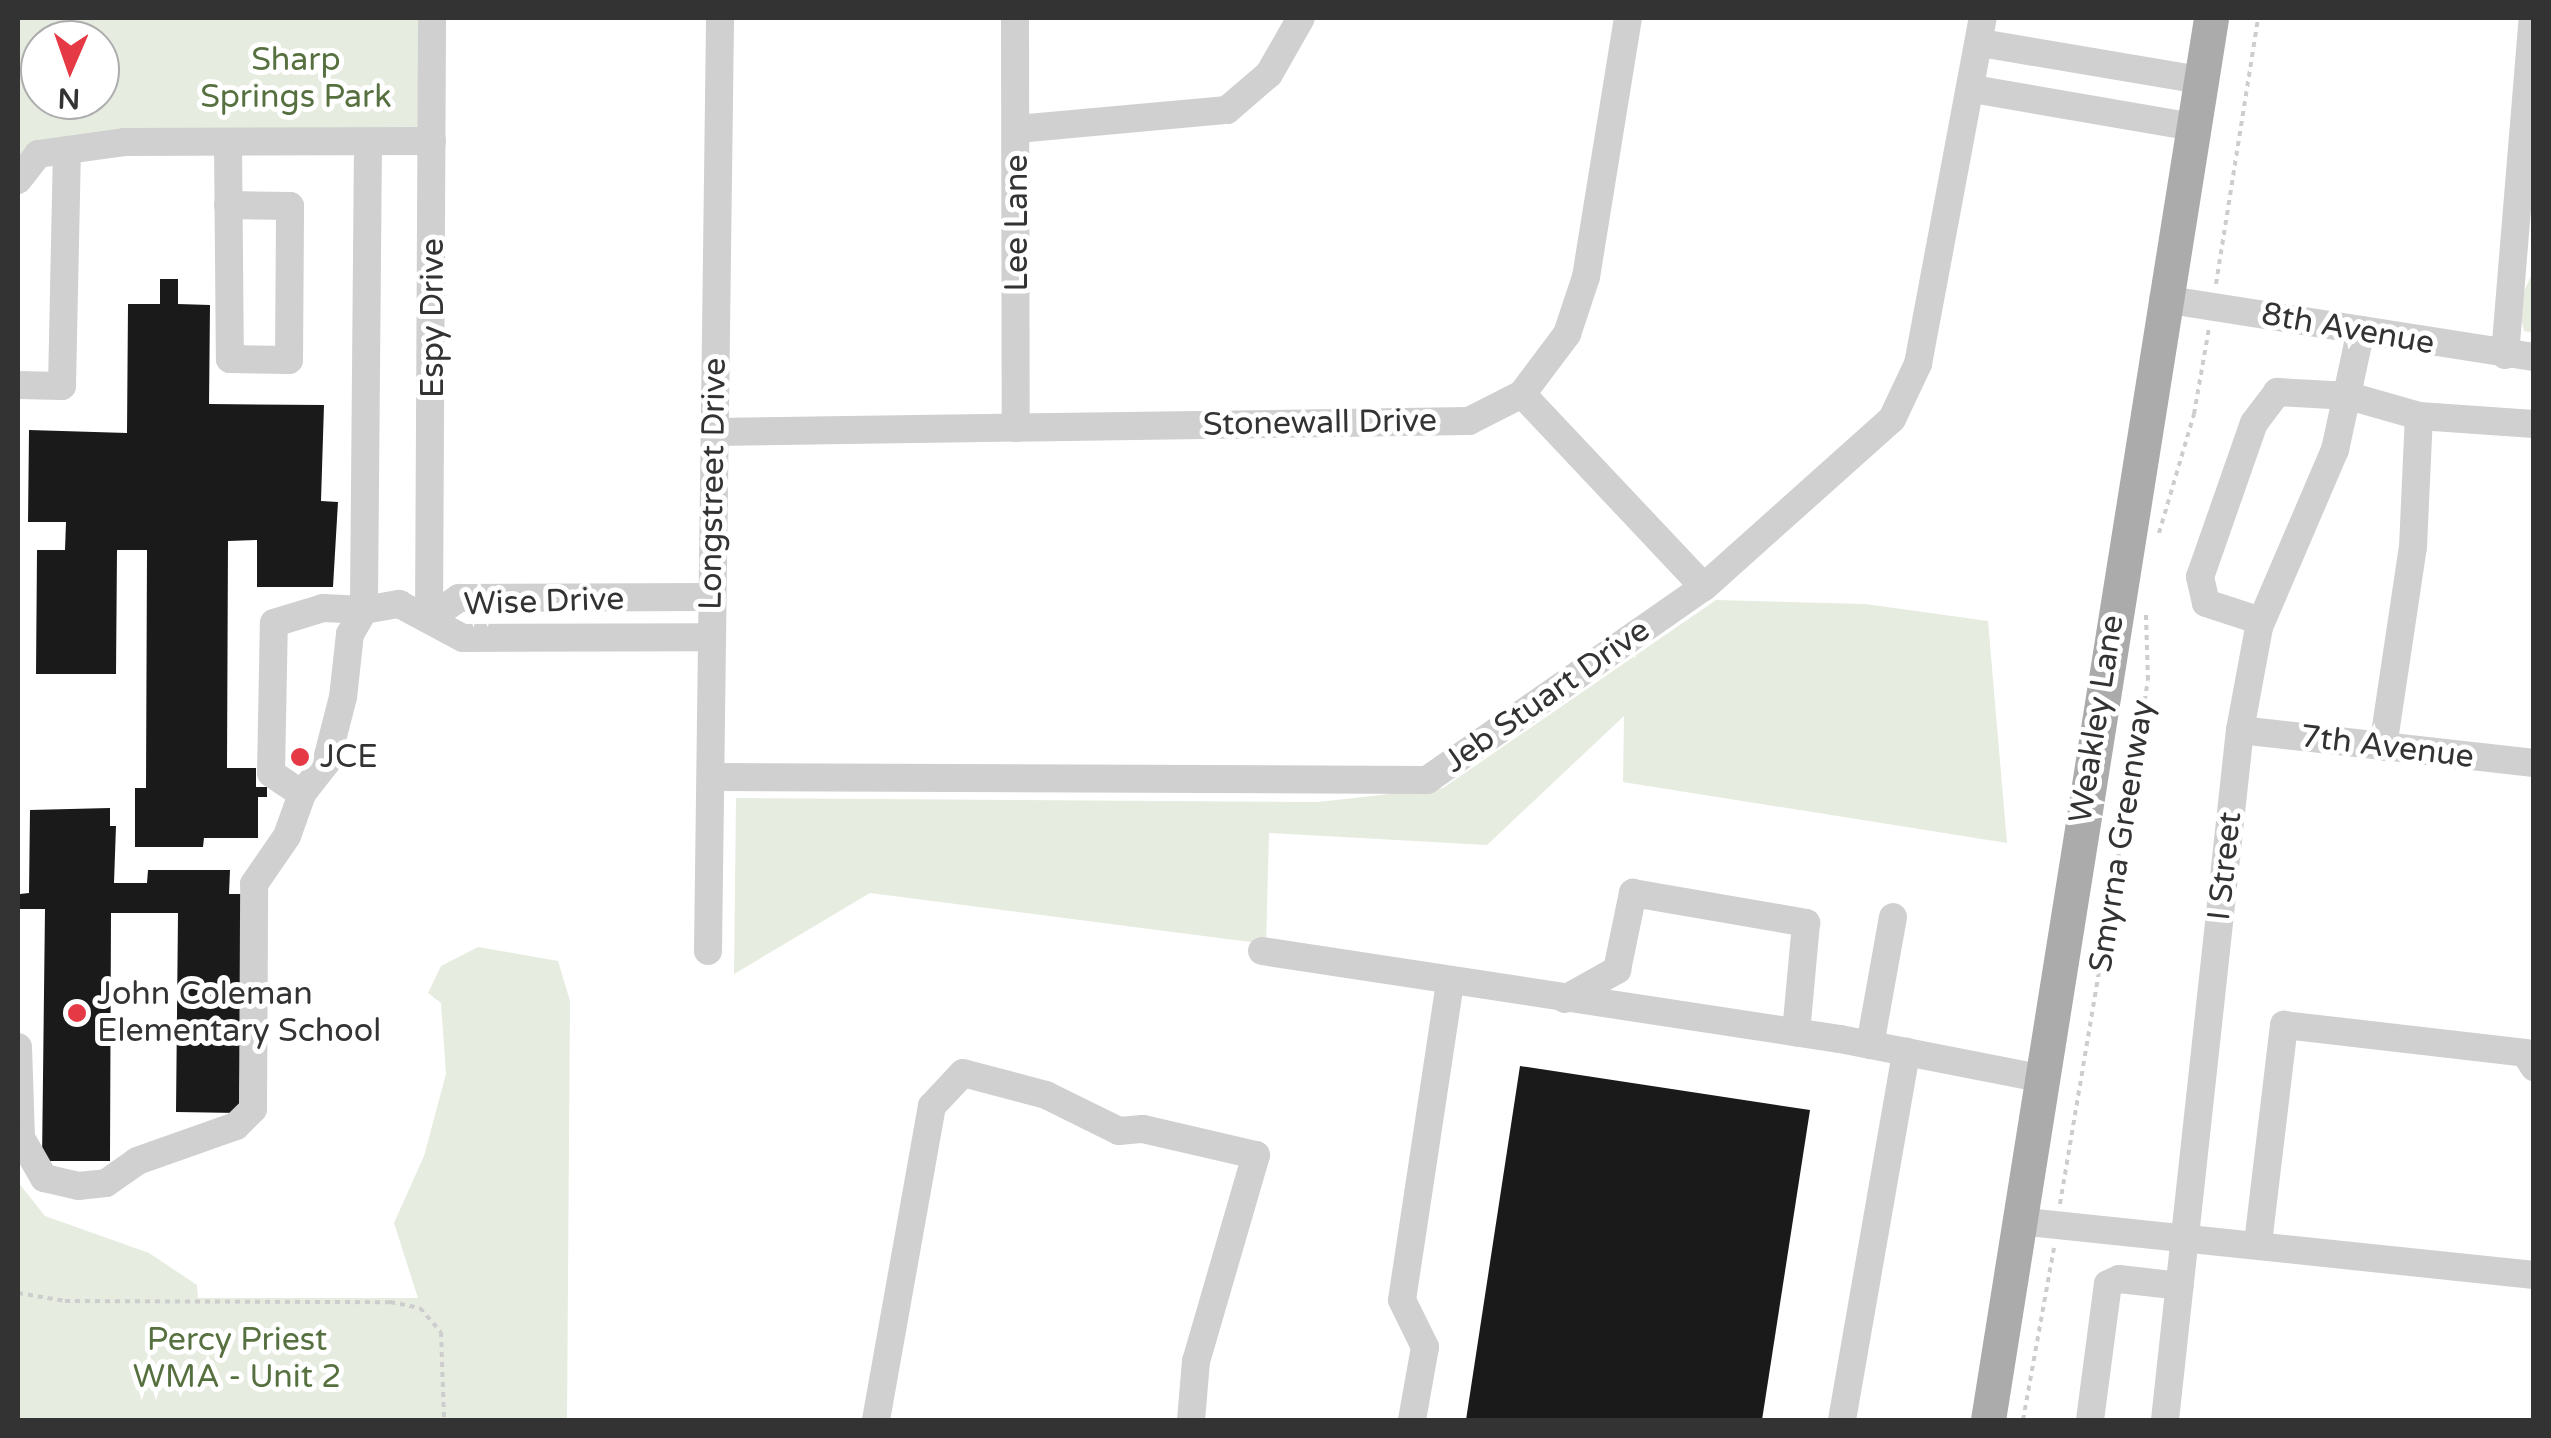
<!DOCTYPE html>
<html>
<head>
<meta charset="utf-8">
<style>
  body { margin:0 }
  #map { position:relative; width:2551px; height:1438px; overflow:hidden; background:#fff; font-family:"Varela Round",sans-serif }
  div>[style] { position:absolute }
  .green>* { inset:0; background:#e6ecdf }
  .building>* { inset:0; background:#1a1a1a }
  .path>* { height:4px; margin-top:-2px; transform-origin:0; background:repeating-linear-gradient(90deg,#cdcdcd 0 5px,transparent 0 10px) }
  .minor>* { height:28px; margin:-14px; padding:0 14px; transform-origin:14px; border-radius:14px; background:#d0d0d0 }
  .major>* { height:35px; margin:-17.5px; padding:0 17.5px; transform-origin:17.5px; border-radius:17.5px; background:#ababab }
  .dots>* { width:28px; height:28px; translate:-50% -50%; box-sizing:border-box; border:5px solid #fff; border-radius:50% }
  span { translate:-50% -50%; white-space:nowrap; text-align:center; line-height:1.15; -webkit-text-stroke:10px #fff; paint-order:stroke }
  .park-label { font-size:32px; color:#56703f }
  .street-label { font-size:32px; color:#333 }
  .poi-label { font-size:32px; color:#333 }
  .left { translate:0 -50%; text-align:left }
  .frame { position:absolute; inset:0; border:20px solid #333; pointer-events:none }
  .north { position:absolute; left:20px; top:20px; width:100px; height:100px; box-sizing:border-box; background:#fff; border:2px solid #adadad; border-radius:50%; rotate:182deg; font-size:28px; font-weight:700; line-height:40px; text-align:center; color:#333 }
  .north::after { content:''; display:block; margin:auto; width:35px; height:45px; background:#e63946; clip-path:polygon(50% 0,100% 100%,50% 72%,0 100%) }
</style>
</head>
<body>
<div id="map">
  <div class="green">
    <i style="clip-path:polygon(evenodd,18px 18px,432px 18px,432px 141px,38px 154px,18px 180px,18px 18px,40px 40px,100px 40px,100px 100px,40px 100px,40px 40px)"></i>
    <i style="clip-path:polygon(2533px 272px,2533px 333px,2524px 331px,2518px 304px)"></i>
    <i style="clip-path:polygon(1716px 600px,1865px 604px,1988px 621px,2007px 843px,1623px 782px,1624px 716px,1487px 845px,1269px 833px,1266px 944px,870px 893px,734px 974px,736px 798px,1318px 802px,1443px 788px)"></i>
    <i style="clip-path:polygon(478px 947px,558px 961px,570px 1001px,567px 1420px,18px 1420px,18px 1182px,45px 1216px,149px 1253px,197px 1285px,198px 1298px,418px 1298px,394px 1223px,424px 1156px,446px 1074px,441px 1003px,428px 993px,441px 966px)"></i>
  </div>
  <div class="building">
    <i style="clip-path:polygon(160px 279px,178px 279px,178px 304px,210px 305px,209px 404px,324px 405px,321px 501px,338px 502px,333px 587px,257px 587px,257px 540px,228px 541px,227px 768px,256px 768px,256px 787px,267px 787px,267px 797px,258px 797px,258px 838px,204px 838px,203px 847px,135px 847px,135px 788px,146px 788px,147px 550px,117px 550px,116px 674px,36px 674px,37px 550px,65px 550px,66px 522px,28px 522px,29px 430px,127px 433px,128px 304px,160px 304px)"></i>
    <i style="clip-path:polygon(110px 808px,110px 826px,116px 826px,114px 883px,147px 883px,148px 870px,230px 870px,229px 894px,244px 894px,239px 1113px,176px 1112px,178px 913px,111px 913px,110px 1161px,42px 1161px,45px 909px,20px 909px,20px 894px,29px 893px,30px 810px)"></i>
    <i style="clip-path:polygon(1520px 1066px,1810px 1110px,1762px 1420px,1466px 1420px)"></i>
  </div>
  <div class="path">
    <i style="left:2216px;top:284px;width:269px;rotate:-81deg"></i>
    <i style="left:2159px;top:533px;width:124px;rotate:-73.6deg"></i>
    <i style="left:2194px;top:414px;width:87px;rotate:-80.1deg"></i>
    <i style="left:2060px;top:1204px;width:531px;rotate:-80.47deg"></i>
    <i style="left:2148px;top:680px;width:65px;rotate:-91.8deg"></i>
    <i style="left:18px;top:1293px;width:48px;rotate:9.7deg"></i>
    <i style="left:65px;top:1301px;width:325px;rotate:0.2deg"></i>
    <i style="left:390px;top:1302px;width:31px;rotate:11deg"></i>
    <i style="left:420px;top:1308px;width:32px;rotate:49deg"></i>
    <i style="left:441px;top:1332px;width:88px;rotate:88deg"></i>
    <i style="left:2023px;top:1420px;width:175px;rotate:-79.8deg"></i>
  </div>
  <div class="minor">
    <i style="left:1015px;top:18px;width:410px;rotate:89.9deg"></i>
    <i style="left:1981px;top:43px;width:222px;rotate:9.6deg"></i>
    <i style="left:1973px;top:89px;width:222px;rotate:9.8deg"></i>
    <i style="left:1017px;top:129px;width:211px;rotate:-5.2deg"></i>
    <i style="left:1227px;top:110px;width:55px;rotate:-40.6deg"></i>
    <i style="left:1269px;top:74px;width:64px;rotate:-60.3deg"></i>
    <i style="left:368px;top:142px;width:468px;rotate:90.5deg"></i>
    <i style="left:364px;top:610px;width:28px;rotate:120deg"></i>
    <i style="left:350px;top:634px;width:63px;rotate:96.3deg"></i>
    <i style="left:343px;top:697px;width:68px;rotate:104.4deg"></i>
    <i style="left:326px;top:763px;width:39px;rotate:128deg"></i>
    <i style="left:302px;top:794px;width:37px;rotate:-146deg"></i>
    <i style="left:271px;top:773px;width:150px;rotate:-88.9deg"></i>
    <i style="left:274px;top:623px;width:51px;rotate:-17deg"></i>
    <i style="left:323px;top:608px;width:41px;rotate:2.8deg"></i>
    <i style="left:364px;top:610px;width:36px;rotate:-10deg"></i>
    <i style="left:399px;top:604px;width:72px;rotate:28deg"></i>
    <i style="left:463px;top:638px;width:247px;rotate:-0.2deg"></i>
    <i style="left:228px;top:143px;width:216px;rotate:89.5deg"></i>
    <i style="left:230px;top:359px;width:59px;rotate:1deg"></i>
    <i style="left:289px;top:360px;width:154px;rotate:-89.6deg"></i>
    <i style="left:290px;top:206px;width:62px;rotate:-179.1deg"></i>
    <i style="left:18px;top:180px;width:33px;rotate:-52deg"></i>
    <i style="left:38px;top:154px;width:87px;rotate:-7.9deg"></i>
    <i style="left:124px;top:142px;width:308px;rotate:-0.2deg"></i>
    <i style="left:2163px;top:299px;width:376px;rotate:8.9deg"></i>
    <i style="left:2505px;top:355px;width:338px;rotate:-85.3deg"></i>
    <i style="left:18px;top:385px;width:44px;rotate:1.3deg"></i>
    <i style="left:62px;top:386px;width:236px;rotate:-88.8deg"></i>
    <i style="left:1522px;top:394px;width:265px;rotate:46.7deg"></i>
    <i style="left:714px;top:432px;width:755px;rotate:-0.83deg"></i>
    <i style="left:1469px;top:421px;width:59px;rotate:-27deg"></i>
    <i style="left:1522px;top:394px;width:75px;rotate:-53.1deg"></i>
    <i style="left:1567px;top:334px;width:60px;rotate:-71.6deg"></i>
    <i style="left:1586px;top:277px;width:262px;rotate:-80.8deg"></i>
    <i style="left:429px;top:619px;width:601px;rotate:-89.71deg"></i>
    <i style="left:429px;top:619px;width:37px;rotate:-35deg"></i>
    <i style="left:459px;top:598px;width:251px;rotate:-0.2deg"></i>
    <i style="left:2261px;top:621px;width:58px;rotate:-161.9deg"></i>
    <i style="left:2206px;top:603px;width:27px;rotate:-103deg"></i>
    <i style="left:2200px;top:577px;width:163px;rotate:-70.7deg"></i>
    <i style="left:2254px;top:423px;width:39px;rotate:-53deg"></i>
    <i style="left:2277px;top:392px;width:72px;rotate:3.2deg"></i>
    <i style="left:2349px;top:396px;width:73px;rotate:15.9deg"></i>
    <i style="left:2419px;top:416px;width:115px;rotate:4deg"></i>
    <i style="left:2240px;top:730px;width:296px;rotate:6.4deg"></i>
    <i style="left:2383px;top:747px;width:202px;rotate:-81.5deg"></i>
    <i style="left:2413px;top:547px;width:131px;rotate:-87.4deg"></i>
    <i style="left:715px;top:777px;width:712px;rotate:0.24deg"></i>
    <i style="left:1427px;top:780px;width:338px;rotate:-34.9deg"></i>
    <i style="left:1704px;top:587px;width:252px;rotate:-41.8deg"></i>
    <i style="left:1892px;top:419px;width:61px;rotate:-64.7deg"></i>
    <i style="left:1918px;top:364px;width:352px;rotate:-79.4deg"></i>
    <i style="left:708px;top:951px;width:933px;rotate:-89.26deg"></i>
    <i style="left:1262px;top:951px;width:585px;rotate:8.66deg"></i>
    <i style="left:1840px;top:1039px;width:203px;rotate:11.1deg"></i>
    <i style="left:1565px;top:999px;width:60px;rotate:-29.1deg"></i>
    <i style="left:1617px;top:970px;width:79px;rotate:-78.3deg"></i>
    <i style="left:1633px;top:893px;width:176px;rotate:9.8deg"></i>
    <i style="left:1806px;top:923px;width:110px;rotate:95.2deg"></i>
    <i style="left:1870px;top:1045px;width:130px;rotate:-79.8deg"></i>
    <i style="left:18px;top:1047px;width:91px;rotate:88.1deg"></i>
    <i style="left:21px;top:1138px;width:46px;rotate:60.1deg"></i>
    <i style="left:44px;top:1178px;width:35px;rotate:13deg"></i>
    <i style="left:78px;top:1186px;width:28px;rotate:-6deg"></i>
    <i style="left:106px;top:1183px;width:38px;rotate:-35deg"></i>
    <i style="left:137px;top:1161px;width:105px;rotate:-19.5deg"></i>
    <i style="left:236px;top:1126px;width:24px;rotate:-45deg"></i>
    <i style="left:253px;top:1109px;width:225px;rotate:-89.7deg"></i>
    <i style="left:254px;top:884px;width:58px;rotate:-55.5deg"></i>
    <i style="left:287px;top:836px;width:45px;rotate:-70.3deg"></i>
    <i style="left:2018px;top:1221px;width:519px;rotate:5.97deg"></i>
    <i style="left:2258px;top:1243px;width:220px;rotate:-83.2deg"></i>
    <i style="left:2284px;top:1025px;width:243px;rotate:6.6deg"></i>
    <i style="left:2525px;top:1053px;width:17px;rotate:57deg"></i>
    <i style="left:876px;top:1420px;width:319px;rotate:-79.9deg"></i>
    <i style="left:932px;top:1106px;width:45px;rotate:-46.8deg"></i>
    <i style="left:963px;top:1073px;width:86px;rotate:14.8deg"></i>
    <i style="left:1046px;top:1095px;width:81px;rotate:26.3deg"></i>
    <i style="left:1119px;top:1131px;width:24px;rotate:-5deg"></i>
    <i style="left:1143px;top:1129px;width:116px;rotate:13deg"></i>
    <i style="left:1256px;top:1155px;width:215px;rotate:106.2deg"></i>
    <i style="left:1196px;top:1361px;width:59px;rotate:94.8deg"></i>
    <i style="left:1412px;top:1420px;width:74px;rotate:-79.9deg"></i>
    <i style="left:1425px;top:1347px;width:52px;rotate:-116.1deg"></i>
    <i style="left:1402px;top:1300px;width:322px;rotate:-81.4deg"></i>
    <i style="left:1842px;top:1420px;width:374px;rotate:-80.1deg"></i>
    <i style="left:2090px;top:1420px;width:137px;rotate:-82.5deg"></i>
    <i style="left:2108px;top:1284px;width:12px;rotate:-24deg"></i>
    <i style="left:2119px;top:1279px;width:61px;rotate:6.5deg"></i>
    <i style="left:2165px;top:1420px;width:694px;rotate:-83.8deg"></i>
    <i style="left:2240px;top:730px;width:105px;rotate:-79.5deg"></i>
    <i style="left:2259px;top:627px;width:193px;rotate:-66.8deg"></i>
    <i style="left:2335px;top:450px;width:123px;rotate:-77.8deg"></i>
  </div>
  <div class="major">
    <i style="left:1988px;top:1420px;width:1420px;rotate:-80.96deg"></i>
  </div>
  <div class="dots">
    <i style="left:300px;top:757px;background:#e63946"></i>
    <i style="left:77px;top:1013px;background:#e63946"></i>
  </div>
  <div class="park-label">
    <span style="left:296px;top:79px">Sharp<br>Springs Park</span>
    <span style="left:237px;top:1359px">Percy Priest<br>WMA - Unit 2</span>
  </div>
  <div class="street-label">
    <span style="left:1017px;top:223px;rotate:-90deg">Lee Lane</span>
    <span style="left:433px;top:318px;rotate:-90deg">Espy Drive</span>
    <span style="left:2348px;top:329px;rotate:10deg">8th Avenue</span>
    <span style="left:1320px;top:423px;rotate:-1deg">Stonewall Drive</span>
    <span style="left:713px;top:484px;rotate:-89deg">Longstreet Drive</span>
    <span style="left:544px;top:602px;rotate:-2deg">Wise Drive</span>
    <span style="left:1547px;top:696px;rotate:-35deg">Jeb Stuart Drive</span>
    <span style="left:2097px;top:719px;rotate:-81deg">Weakley Lane</span>
    <span style="left:2387px;top:747px;rotate:7deg">7th Avenue</span>
    <span style="left:2122px;top:836px;rotate:-81deg">Smyrna Greenway</span>
    <span style="left:2225px;top:866px;rotate:-84deg">I Street</span>
  </div>
  <div class="poi-label">
    <span class="left" style="left:320px;top:757px">JCE</span>
    <span class="left" style="left:97px;top:1013px">John Coleman<br>Elementary School</span>
  </div>
  <div class="frame"></div>
  <div class="north">N</div>
</div>
</body>
</html>
